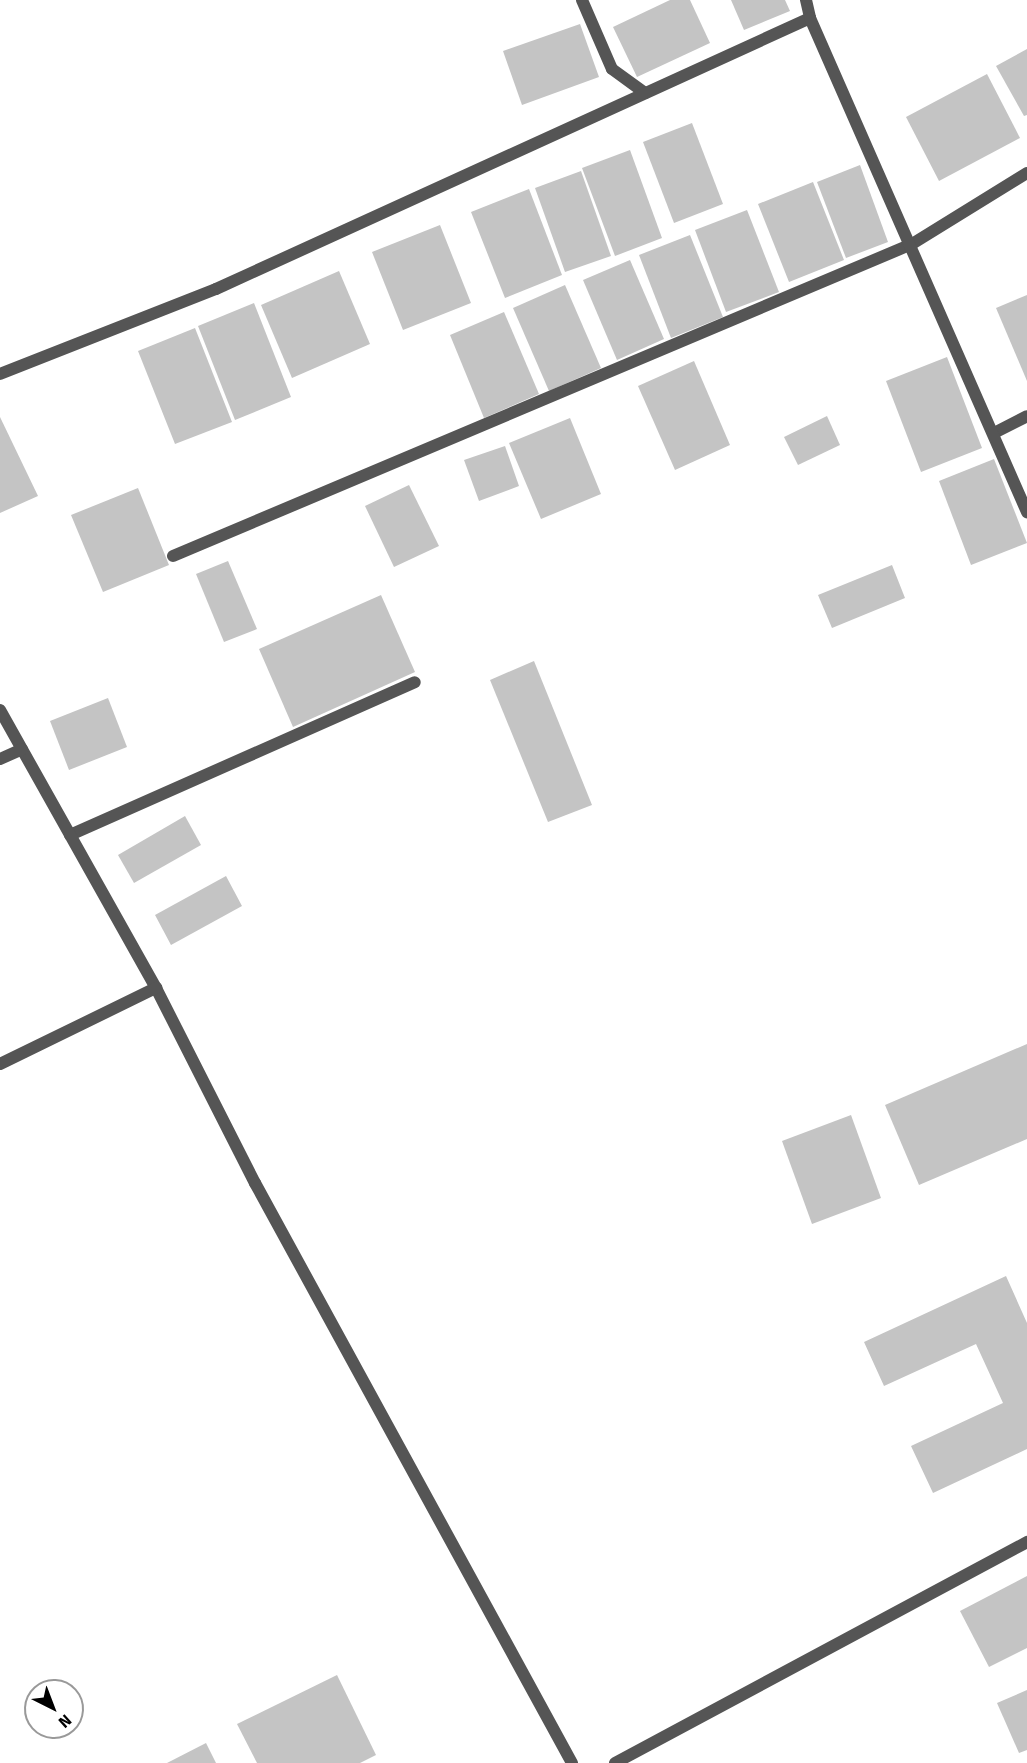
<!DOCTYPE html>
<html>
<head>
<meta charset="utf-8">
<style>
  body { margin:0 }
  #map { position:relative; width:1027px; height:1763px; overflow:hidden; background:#fff; font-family:"Fira Sans",sans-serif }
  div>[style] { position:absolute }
  .building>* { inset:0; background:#c4c4c4 }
  .service>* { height:12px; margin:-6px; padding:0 6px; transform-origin:6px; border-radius:6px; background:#555 }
  .minor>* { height:12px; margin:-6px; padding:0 6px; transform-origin:6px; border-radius:6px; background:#555 }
  .tertiary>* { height:12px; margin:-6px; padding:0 6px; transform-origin:6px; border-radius:6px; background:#555 }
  span { translate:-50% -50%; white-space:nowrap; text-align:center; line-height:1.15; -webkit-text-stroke:4.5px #fff; paint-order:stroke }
  .north { position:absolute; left:24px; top:1679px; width:60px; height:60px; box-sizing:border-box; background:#fff; border:2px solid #999; border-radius:50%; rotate:138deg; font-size:16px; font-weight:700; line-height:24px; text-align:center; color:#000 }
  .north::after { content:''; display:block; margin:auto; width:21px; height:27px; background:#000; clip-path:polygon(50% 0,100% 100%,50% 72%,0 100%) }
</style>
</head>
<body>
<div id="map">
  <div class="building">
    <i style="clip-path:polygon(670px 0,690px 0,710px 43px,637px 77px,613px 27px)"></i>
    <i style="clip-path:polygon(731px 0,785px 0,790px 11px,744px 30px)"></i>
    <i style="clip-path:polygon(580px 24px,599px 77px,522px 105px,503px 51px)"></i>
    <i style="clip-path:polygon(1027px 49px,1027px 115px,1024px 116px,996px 66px)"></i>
    <i style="clip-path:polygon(987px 74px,1020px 138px,939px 181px,906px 117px)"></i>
    <i style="clip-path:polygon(692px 123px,723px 204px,674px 223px,643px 142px)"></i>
    <i style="clip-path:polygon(630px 150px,662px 238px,615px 256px,582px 168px)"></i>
    <i style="clip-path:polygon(860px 165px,888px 242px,846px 258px,817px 182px)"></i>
    <i style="clip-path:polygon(581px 171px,611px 256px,565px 272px,535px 188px)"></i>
    <i style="clip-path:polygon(813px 182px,844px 260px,789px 282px,758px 204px)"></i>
    <i style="clip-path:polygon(529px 189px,562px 275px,505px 298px,471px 212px)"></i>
    <i style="clip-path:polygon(747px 210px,779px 292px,726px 312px,695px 230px)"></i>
    <i style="clip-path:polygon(440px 225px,471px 303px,403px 330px,372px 252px)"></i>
    <i style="clip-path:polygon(690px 235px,723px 317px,671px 338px,639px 255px)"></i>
    <i style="clip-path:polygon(630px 260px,664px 339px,617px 360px,583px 280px)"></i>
    <i style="clip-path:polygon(339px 271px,370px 344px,292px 378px,261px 305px)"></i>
    <i style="clip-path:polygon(565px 285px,601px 368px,549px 391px,513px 308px)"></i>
    <i style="clip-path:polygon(1027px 295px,1027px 381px,996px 308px)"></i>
    <i style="clip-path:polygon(254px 303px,291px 397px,235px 420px,198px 326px)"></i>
    <i style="clip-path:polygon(504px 312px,539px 394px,484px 418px,450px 335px)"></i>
    <i style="clip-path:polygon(195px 328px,232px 422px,175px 444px,138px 351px)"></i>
    <i style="clip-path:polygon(947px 357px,982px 448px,921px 472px,886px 381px)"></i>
    <i style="clip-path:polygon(694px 361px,730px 445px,675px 470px,638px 386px)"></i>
    <i style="clip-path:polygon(827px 416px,840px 445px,798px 465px,784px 437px)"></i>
    <i style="clip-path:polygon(0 417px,38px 496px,0 513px)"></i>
    <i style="clip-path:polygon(570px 418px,601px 494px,541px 519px,509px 443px)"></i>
    <i style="clip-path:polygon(505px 446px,519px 486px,479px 501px,464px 460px)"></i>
    <i style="clip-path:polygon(994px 459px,1027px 543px,971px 565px,939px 481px)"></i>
    <i style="clip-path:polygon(409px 485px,439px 546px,394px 567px,365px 506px)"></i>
    <i style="clip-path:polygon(138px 488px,169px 565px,103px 592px,71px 515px)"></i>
    <i style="clip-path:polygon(228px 561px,257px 629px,224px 642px,196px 574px)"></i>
    <i style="clip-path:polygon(892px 565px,905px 598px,832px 628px,818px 595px)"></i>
    <i style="clip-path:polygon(381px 595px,415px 672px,293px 727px,259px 649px)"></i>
    <i style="clip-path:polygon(534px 661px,592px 805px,548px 822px,490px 680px)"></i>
    <i style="clip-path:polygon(108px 698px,127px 747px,69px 770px,50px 721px)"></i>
    <i style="clip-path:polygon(185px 816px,201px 845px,134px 883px,118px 855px)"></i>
    <i style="clip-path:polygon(226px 876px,242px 906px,171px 945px,155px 915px)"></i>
    <i style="clip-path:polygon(1027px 1044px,1027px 1139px,919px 1185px,885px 1105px)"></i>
    <i style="clip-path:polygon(851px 1115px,881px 1198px,812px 1224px,782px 1141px)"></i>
    <i style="clip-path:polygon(1006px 1276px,1027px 1323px,1027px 1449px,933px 1493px,911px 1446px,1003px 1403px,976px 1344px,884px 1386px,864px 1342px)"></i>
    <i style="clip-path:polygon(1027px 1576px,1027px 1648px,989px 1667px,960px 1611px)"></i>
    <i style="clip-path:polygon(337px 1675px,376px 1755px,360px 1763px,257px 1763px,237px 1724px)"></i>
    <i style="clip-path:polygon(1027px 1690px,1027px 1750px,1019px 1753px,997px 1703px)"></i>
    <i style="clip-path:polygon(206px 1743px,216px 1763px,167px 1763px)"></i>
  </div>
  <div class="service">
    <i style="left:70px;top:835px;width:377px;rotate:-23.9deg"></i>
  </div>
  <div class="minor">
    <i style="left:582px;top:0;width:75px;rotate:66.5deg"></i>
    <i style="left:612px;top:69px;width:41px;rotate:36deg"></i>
    <i style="left:0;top:374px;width:232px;rotate:-21.5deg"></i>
    <i style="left:216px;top:289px;width:653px;rotate:-24.52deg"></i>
    <i style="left:994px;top:433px;width:37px;rotate:-27deg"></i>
    <i style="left:173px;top:556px;width:802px;rotate:-22.89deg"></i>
    <i style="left:912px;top:244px;width:135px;rotate:-31.7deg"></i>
    <i style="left:0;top:710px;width:319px;rotate:60.7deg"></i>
    <i style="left:156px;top:988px;width:219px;rotate:63.1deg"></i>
    <i style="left:255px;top:1183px;width:661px;rotate:61.34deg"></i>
    <i style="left:0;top:759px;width:24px;rotate:-24deg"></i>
    <i style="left:0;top:1064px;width:174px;rotate:-26deg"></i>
    <i style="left:615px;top:1763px;width:468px;rotate:-28.2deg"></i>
  </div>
  <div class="tertiary">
    <i style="left:806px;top:0;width:18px;rotate:77deg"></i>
    <i style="left:810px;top:18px;width:540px;rotate:66.29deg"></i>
  </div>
  <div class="north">N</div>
</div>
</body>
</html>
